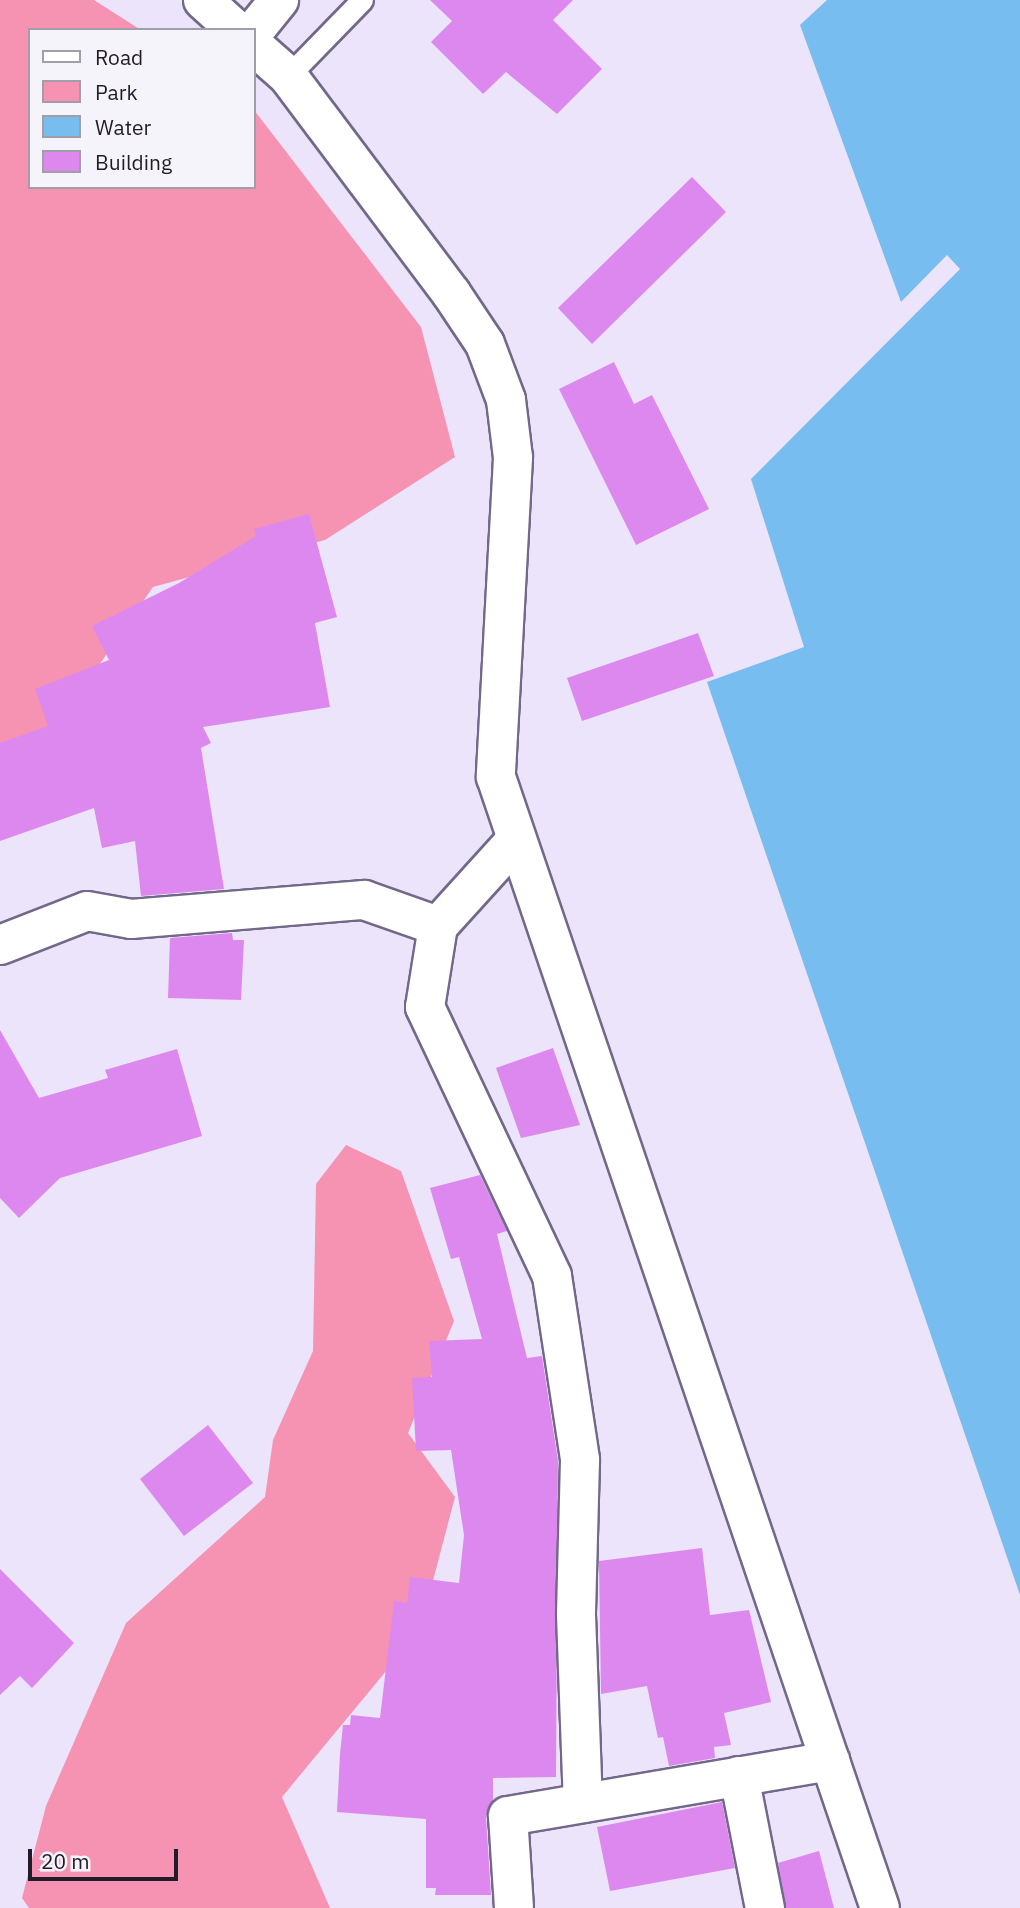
<!DOCTYPE html>
<html>
<head>
<meta charset="utf-8">
<style>
  body { margin:0 }
  #map { position:relative; width:1020px; height:1908px; overflow:hidden; background:#ebe4fa; font-family:"IBM Plex Sans",sans-serif }
  div>[style] { position:absolute }
  .green>* { inset:0; background:#f693b2 }
  .water>* { inset:0; background:#78bdef }
  .building>* { inset:0; background:#d8e }
  .roads { filter:drop-shadow(2px 0 #736889) drop-shadow(-2px 0 #736889) drop-shadow(0 2px #736889) drop-shadow(0 -2px #736889) }
  .lane>* { height:21px; margin:-10.5px; padding:0 10.5px; transform-origin:10.5px; border-radius:10.5px; background:#fff }
  .street>* { height:38px; margin:-19px; padding:0 19px; transform-origin:19px; border-radius:19px; background:#fff }
  span { translate:-50% -50%; white-space:nowrap; text-align:center; line-height:1.15; -webkit-text-stroke:7px #f6f4fb; paint-order:stroke }
  .legend { position:absolute; left:28px; top:28px; width:228px; height:161px; box-sizing:border-box; background:#f6f4fb; border:2px solid #a19ea7; margin:0; padding:9px 12px; list-style:none; font-size:21px; color:#211c2a }
  .legend li { display:flex; align-items:center; gap:14px; height:35px }
  .legend b { width:35px; border:2px solid #a19ea7 }
  .scale { position:absolute; left:28px; top:1849px; width:150px; height:32px; box-sizing:border-box; border:4px solid #211c2a; border-top:0; padding-left:9px; font-size:21px; line-height:24px; white-space:nowrap; color:#211c2a; -webkit-text-stroke:5px #f6f4fb; paint-order:stroke }
</style>
</head>
<body>
<div id="map">
  <div class="green">
    <i style="clip-path:polygon(0 0,94px 0,141px 30px,30px 30px,30px 187px,254px 187px,254px 110px,421px 327px,455px 457px,325px 540px,153px 587px,21px 778px,0 780px)"></i>
    <i style="clip-path:polygon(346px 1145px,401px 1171px,454px 1321px,408px 1433px,455px 1497px,420px 1630px,282px 1797px,330px 1908px,29px 1908px,22px 1898px,46px 1806px,126px 1623px,265px 1497px,273px 1440px,313px 1351px,316px 1184px)"></i>
  </div>
  <div class="water">
    <i style="clip-path:polygon(827px 0,1020px 0,1020px 1595px,707px 682px,804px 647px,751px 479px,960px 269px,947px 255px,901px 302px,800px 25px)"></i>
  </div>
  <div class="building">
    <i style="clip-path:polygon(430px 0,573px 0,553px 20px,602px 69px,557px 114px,506px 72px,483px 94px,431px 42px,452px 21px)"></i>
    <i style="clip-path:polygon(692px 177px,726px 212px,592px 344px,558px 308px)"></i>
    <i style="clip-path:polygon(614px 362px,634px 404px,652px 395px,709px 509px,636px 545px,559px 389px)"></i>
    <i style="clip-path:polygon(309px 514px,337px 617px,315px 623px,330px 707px,203px 727px,211px 743px,201px 748px,224px 889px,141px 896px,135px 841px,102px 848px,94px 808px,0 841px,0 743px,48px 726px,35px 689px,109px 660px,92px 626px,179px 583px,256px 536px,254px 529px)"></i>
    <i style="clip-path:polygon(698px 633px,714px 676px,582px 721px,567px 678px)"></i>
    <i style="clip-path:polygon(232px 933px,233px 940px,244px 940px,241px 1000px,168px 998px,170px 938px)"></i>
    <i style="clip-path:polygon(0 1030px,39px 1098px,108px 1078px,105px 1070px,177px 1049px,202px 1136px,60px 1178px,19px 1218px,0 1198px)"></i>
    <i style="clip-path:polygon(553px 1048px,580px 1125px,521px 1138px,496px 1068px)"></i>
    <i style="clip-path:polygon(480px 1175px,507px 1231px,497px 1234px,527px 1358px,542px 1356px,558px 1461px,556px 1777px,493px 1778px,493px 1800px,486px 1817px,491px 1895px,435px 1895px,436px 1888px,426px 1888px,426px 1819px,337px 1812px,340px 1754px,343px 1725px,350px 1725px,351px 1715px,380px 1718px,394px 1601px,407px 1603px,410px 1577px,459px 1583px,464px 1535px,451px 1450px,416px 1451px,412px 1378px,432px 1377px,429px 1341px,482px 1339px,459px 1257px,451px 1259px,430px 1188px)"></i>
    <i style="clip-path:polygon(208px 1425px,253px 1483px,184px 1536px,140px 1479px)"></i>
    <i style="clip-path:polygon(702px 1548px,710px 1615px,749px 1610px,771px 1702px,724px 1713px,731px 1745px,714px 1747px,715px 1758px,669px 1766px,663px 1737px,658px 1738px,647px 1686px,601px 1694px,599px 1561px)"></i>
    <i style="clip-path:polygon(0 1569px,74px 1643px,32px 1688px,20px 1676px,0 1695px)"></i>
    <i style="clip-path:polygon(722px 1802px,735px 1868px,610px 1891px,597px 1827px)"></i>
    <i style="clip-path:polygon(819px 1851px,834px 1908px,786px 1908px,778px 1863px)"></i>
  </div>
  <div class="roads">
    <div class="lane">
      <i style="left:288px;top:76px;width:106px;rotate:-45.8deg"></i>
    </div>
    <div class="street">
      <i style="left:203px;top:0;width:45px;rotate:42.3deg"></i>
      <i style="left:254px;top:31px;width:40px;rotate:-51deg"></i>
      <i style="left:254px;top:46px;width:45px;rotate:41.4deg"></i>
      <i style="left:288px;top:76px;width:271px;rotate:53.1deg"></i>
      <i style="left:451px;top:293px;width:61px;rotate:56.3deg"></i>
      <i style="left:485px;top:344px;width:60px;rotate:69.4deg"></i>
      <i style="left:506px;top:400px;width:58px;rotate:83.1deg"></i>
      <i style="left:513px;top:458px;width:319px;rotate:93.1deg"></i>
      <i style="left:496px;top:777px;width:1194px;rotate:71.25deg"></i>
      <i style="left:516px;top:840px;width:116px;rotate:132.2deg"></i>
      <i style="left:438px;top:926px;width:82px;rotate:99.1deg"></i>
      <i style="left:425px;top:1007px;width:297px;rotate:64.7deg"></i>
      <i style="left:552px;top:1276px;width:186px;rotate:81.3deg"></i>
      <i style="left:580px;top:1460px;width:155px;rotate:91.5deg"></i>
      <i style="left:576px;top:1615px;width:188px;rotate:87.9deg"></i>
      <i style="left:0;top:945px;width:93px;rotate:-21.3deg"></i>
      <i style="left:87px;top:911px;width:45px;rotate:10.3deg"></i>
      <i style="left:131px;top:919px;width:234px;rotate:-4.7deg"></i>
      <i style="left:364px;top:900px;width:78px;rotate:19.4deg"></i>
      <i style="left:739px;top:1776px;width:135px;rotate:78.9deg"></i>
      <i style="left:514px;top:1908px;width:92px;rotate:-93.7deg"></i>
      <i style="left:508px;top:1816px;width:327px;rotate:-9.7deg"></i>
    </div>
  </div>
  <ul class="legend">
  <li><b style="height:9px;background:#fff"></b>Road</li>
  <li><b style="height:19px;background:#f693b2"></b>Park</li>
  <li><b style="height:19px;background:#78bdef"></b>Water</li>
  <li><b style="height:19px;background:#d8e"></b>Building</li>
  </ul>
  <div class="scale">20 m</div>
</div>
</body>
</html>
